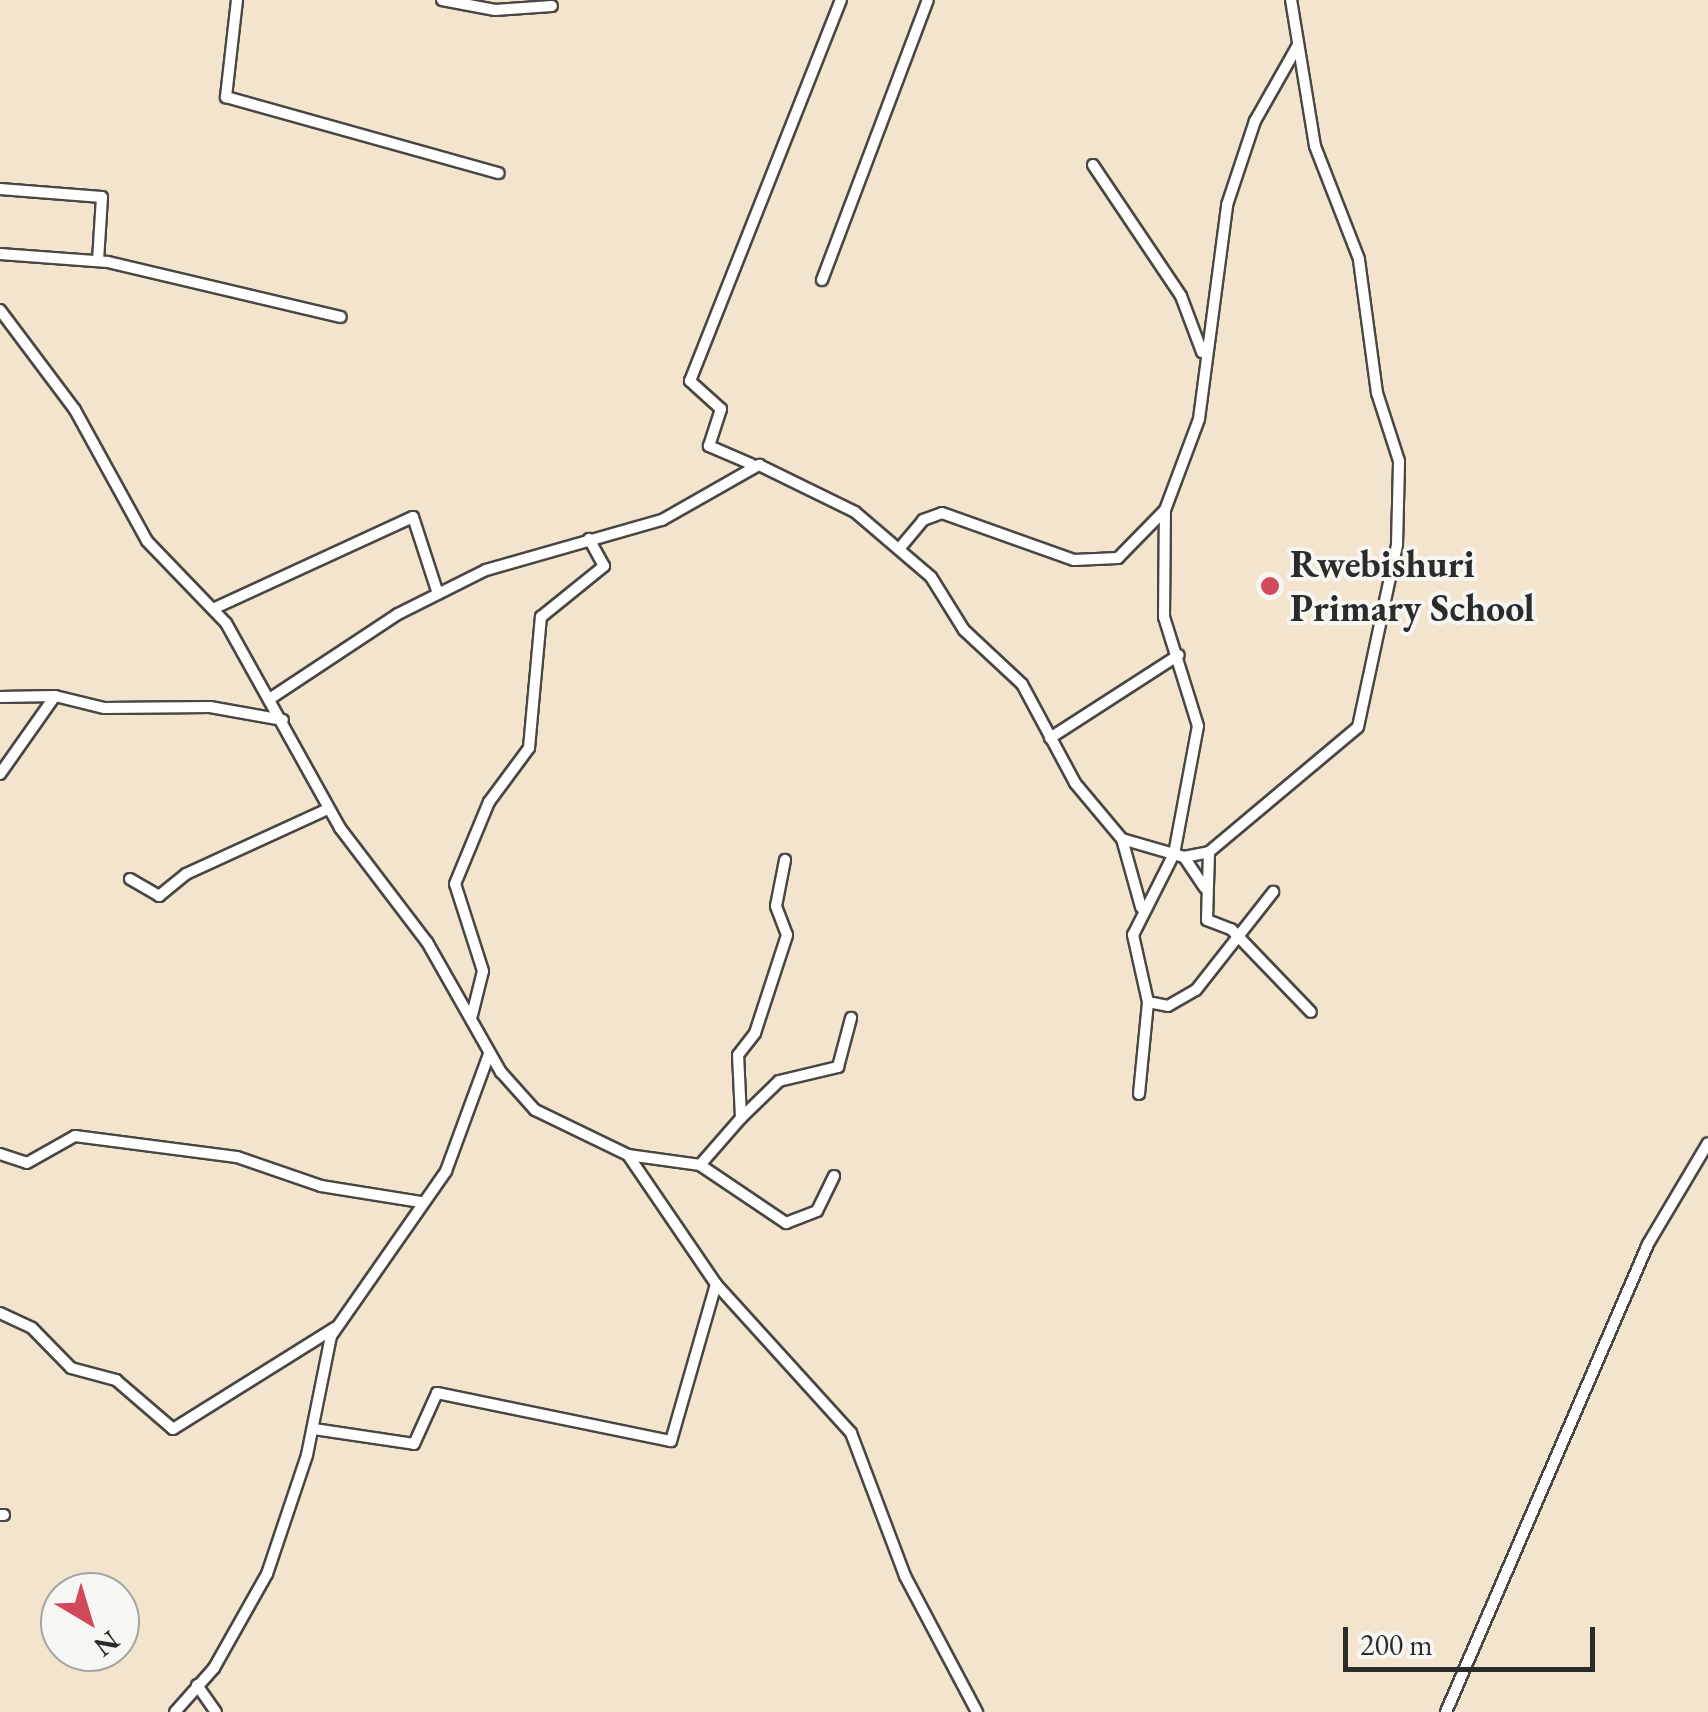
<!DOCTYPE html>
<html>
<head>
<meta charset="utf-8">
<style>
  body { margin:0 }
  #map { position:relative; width:1708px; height:1712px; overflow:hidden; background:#f3e4cd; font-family:"EB Garamond",serif }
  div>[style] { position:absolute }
  .roads { filter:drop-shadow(2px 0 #494743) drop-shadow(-2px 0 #494743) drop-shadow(0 2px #494743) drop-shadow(0 -2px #494743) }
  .minor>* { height:10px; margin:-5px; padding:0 5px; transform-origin:5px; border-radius:5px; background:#fff }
  .dots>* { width:28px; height:28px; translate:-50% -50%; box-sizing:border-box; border:5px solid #f6f6f2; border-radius:50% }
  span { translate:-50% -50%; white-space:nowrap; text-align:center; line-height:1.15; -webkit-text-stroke:8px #f6f6f2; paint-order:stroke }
  .poi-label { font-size:38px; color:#2b2b2b; font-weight:700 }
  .left { translate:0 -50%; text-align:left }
  .north { position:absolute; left:40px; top:1572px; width:100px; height:100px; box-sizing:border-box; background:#f6f6f2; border:2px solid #a5a5a2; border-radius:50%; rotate:142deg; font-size:28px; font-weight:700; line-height:40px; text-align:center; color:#2b2b2b }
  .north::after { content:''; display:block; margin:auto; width:35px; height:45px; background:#d1495b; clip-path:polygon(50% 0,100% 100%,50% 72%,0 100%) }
  .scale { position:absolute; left:1343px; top:1627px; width:252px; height:45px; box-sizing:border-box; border:5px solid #2b2b2b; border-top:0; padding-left:12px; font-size:30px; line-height:35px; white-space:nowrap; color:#2b2b2b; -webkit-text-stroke:8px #f6f6f2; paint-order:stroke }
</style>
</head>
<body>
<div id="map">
  <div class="roads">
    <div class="minor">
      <i style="left:237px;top:0;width:98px;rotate:96.5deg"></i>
      <i style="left:226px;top:97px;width:283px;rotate:15.6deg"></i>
      <i style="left:442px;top:0;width:54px;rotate:10.7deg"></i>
      <i style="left:495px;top:10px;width:57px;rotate:-4deg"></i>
      <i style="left:1093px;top:165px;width:158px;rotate:56.1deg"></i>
      <i style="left:1181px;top:296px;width:60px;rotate:69.4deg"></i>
      <i style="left:0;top:189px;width:102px;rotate:4.5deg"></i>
      <i style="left:102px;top:197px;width:63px;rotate:93.6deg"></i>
      <i style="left:0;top:254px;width:108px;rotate:4.2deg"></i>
      <i style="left:108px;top:262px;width:239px;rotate:13.3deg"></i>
      <i style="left:822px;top:280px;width:299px;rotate:-69.3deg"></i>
      <i style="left:0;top:310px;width:125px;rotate:53.1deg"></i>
      <i style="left:75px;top:410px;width:149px;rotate:61.2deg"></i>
      <i style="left:147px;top:541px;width:114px;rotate:46.1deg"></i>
      <i style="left:226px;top:623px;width:235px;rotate:60.9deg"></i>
      <i style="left:340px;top:828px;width:143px;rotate:52.7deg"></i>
      <i style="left:427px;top:942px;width:150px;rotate:60.4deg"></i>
      <i style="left:501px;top:1072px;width:51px;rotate:48.2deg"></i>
      <i style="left:535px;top:1110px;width:103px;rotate:25.8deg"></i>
      <i style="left:628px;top:1155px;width:156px;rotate:55.7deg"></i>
      <i style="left:716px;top:1284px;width:201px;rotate:47.8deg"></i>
      <i style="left:851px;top:1433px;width:153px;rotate:69.3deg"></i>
      <i style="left:905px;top:1576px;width:154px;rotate:62.1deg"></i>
      <i style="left:751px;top:464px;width:46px;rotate:-156.8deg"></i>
      <i style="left:709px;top:446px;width:39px;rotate:-72deg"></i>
      <i style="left:721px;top:409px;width:42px;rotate:-137.9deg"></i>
      <i style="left:690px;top:381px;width:410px;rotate:-68.4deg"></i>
      <i style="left:899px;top:549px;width:38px;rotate:-50deg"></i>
      <i style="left:923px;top:520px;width:20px;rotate:-20deg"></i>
      <i style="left:942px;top:513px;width:140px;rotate:19.6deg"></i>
      <i style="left:1074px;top:560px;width:44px;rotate:-2.6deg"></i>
      <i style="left:1118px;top:558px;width:66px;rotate:-45.6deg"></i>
      <i style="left:215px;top:608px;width:218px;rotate:-24.7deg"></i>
      <i style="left:413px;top:517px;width:81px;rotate:72deg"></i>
      <i style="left:0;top:697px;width:55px;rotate:-1deg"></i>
      <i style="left:271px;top:698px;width:152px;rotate:-33.5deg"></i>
      <i style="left:398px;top:614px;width:98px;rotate:-26.6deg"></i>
      <i style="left:486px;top:570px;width:183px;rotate:-15.9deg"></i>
      <i style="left:662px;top:520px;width:112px;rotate:-29.6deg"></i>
      <i style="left:759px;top:465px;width:107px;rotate:26.1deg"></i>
      <i style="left:855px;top:512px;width:100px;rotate:40.5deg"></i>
      <i style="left:931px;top:577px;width:62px;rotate:58.1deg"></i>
      <i style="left:964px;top:630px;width:79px;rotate:43deg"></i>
      <i style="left:1022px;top:684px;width:112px;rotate:61.8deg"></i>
      <i style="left:1075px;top:783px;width:73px;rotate:50deg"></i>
      <i style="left:1122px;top:839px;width:65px;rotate:16.2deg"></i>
      <i style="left:1184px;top:857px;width:25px;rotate:-11deg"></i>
      <i style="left:1209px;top:852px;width:194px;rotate:-40deg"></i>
      <i style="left:1358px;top:727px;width:186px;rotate:-77.9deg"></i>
      <i style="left:1397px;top:545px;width:84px;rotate:-88.6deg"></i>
      <i style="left:1399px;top:461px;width:71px;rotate:-107.9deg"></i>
      <i style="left:1377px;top:393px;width:135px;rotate:-97.7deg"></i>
      <i style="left:1359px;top:259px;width:121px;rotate:-111.3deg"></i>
      <i style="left:1315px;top:146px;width:148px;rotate:-99.3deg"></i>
      <i style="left:1050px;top:738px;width:153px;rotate:-32.8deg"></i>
      <i style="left:0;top:774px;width:95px;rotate:-54.8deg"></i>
      <i style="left:55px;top:696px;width:50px;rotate:13.8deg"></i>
      <i style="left:104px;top:708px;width:106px;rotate:-0.5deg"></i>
      <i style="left:210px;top:707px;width:74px;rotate:10.1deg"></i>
      <i style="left:1122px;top:839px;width:71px;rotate:74.4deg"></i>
      <i style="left:1209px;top:852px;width:68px;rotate:91.7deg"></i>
      <i style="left:1207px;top:920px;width:26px;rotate:21deg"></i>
      <i style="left:1231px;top:929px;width:115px;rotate:46.1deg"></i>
      <i style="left:1184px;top:857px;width:37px;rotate:56deg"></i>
      <i style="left:130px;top:879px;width:34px;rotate:30deg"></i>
      <i style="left:159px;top:896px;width:35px;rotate:-39deg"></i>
      <i style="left:186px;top:874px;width:156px;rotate:-24.6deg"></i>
      <i style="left:1148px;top:1002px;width:20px;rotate:11deg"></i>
      <i style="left:1168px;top:1006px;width:32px;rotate:-30deg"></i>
      <i style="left:1196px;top:990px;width:125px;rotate:-51.8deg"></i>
      <i style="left:472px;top:1015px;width:45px;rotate:-76deg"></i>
      <i style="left:483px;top:971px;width:91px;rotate:-107.8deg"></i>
      <i style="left:455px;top:884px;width:89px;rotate:-67.5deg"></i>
      <i style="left:489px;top:802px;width:67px;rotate:-53.5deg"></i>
      <i style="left:529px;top:748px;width:132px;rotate:-84.8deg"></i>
      <i style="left:541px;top:617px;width:81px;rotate:-39deg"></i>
      <i style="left:604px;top:566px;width:31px;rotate:-119deg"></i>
      <i style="left:1139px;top:1094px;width:92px;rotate:-84.4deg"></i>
      <i style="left:1148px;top:1002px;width:69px;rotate:-102.6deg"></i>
      <i style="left:1133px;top:935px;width:91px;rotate:-63.2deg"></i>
      <i style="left:1174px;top:854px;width:130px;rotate:-79.4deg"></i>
      <i style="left:1198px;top:726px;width:114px;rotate:-107.3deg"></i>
      <i style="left:1164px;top:617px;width:107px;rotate:-89.5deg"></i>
      <i style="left:1165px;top:510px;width:97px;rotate:-69.5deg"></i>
      <i style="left:1199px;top:419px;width:216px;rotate:-82.5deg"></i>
      <i style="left:1227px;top:205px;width:89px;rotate:-71.6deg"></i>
      <i style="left:1255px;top:121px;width:87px;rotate:-60.5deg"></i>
      <i style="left:741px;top:1118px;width:53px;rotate:-44.2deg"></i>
      <i style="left:779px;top:1081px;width:61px;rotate:-13.3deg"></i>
      <i style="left:838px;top:1067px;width:51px;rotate:-75.1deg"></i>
      <i style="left:0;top:1154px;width:28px;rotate:18deg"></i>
      <i style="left:27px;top:1163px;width:55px;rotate:-29.4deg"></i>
      <i style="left:75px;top:1136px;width:163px;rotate:7.4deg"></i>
      <i style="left:237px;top:1157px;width:89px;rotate:19deg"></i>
      <i style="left:321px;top:1186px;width:101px;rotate:9.1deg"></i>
      <i style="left:628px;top:1155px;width:73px;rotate:7.9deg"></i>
      <i style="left:700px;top:1165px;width:104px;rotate:34deg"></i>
      <i style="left:786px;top:1223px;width:33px;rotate:-21deg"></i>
      <i style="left:817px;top:1211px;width:39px;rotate:-64deg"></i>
      <i style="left:700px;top:1165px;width:62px;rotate:-48.9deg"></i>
      <i style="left:741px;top:1118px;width:63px;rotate:-92.7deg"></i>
      <i style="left:738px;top:1055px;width:28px;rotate:-52deg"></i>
      <i style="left:755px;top:1033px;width:103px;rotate:-71.9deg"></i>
      <i style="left:787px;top:935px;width:31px;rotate:-111deg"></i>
      <i style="left:776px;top:906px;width:47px;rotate:-78.9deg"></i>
      <i style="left:0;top:1313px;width:35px;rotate:25deg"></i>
      <i style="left:32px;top:1328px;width:56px;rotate:45.7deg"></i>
      <i style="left:71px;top:1368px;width:47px;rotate:14.9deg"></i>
      <i style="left:116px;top:1380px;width:75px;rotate:40.7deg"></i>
      <i style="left:173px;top:1429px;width:192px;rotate:-32deg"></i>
      <i style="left:314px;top:1429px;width:101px;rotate:8.5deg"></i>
      <i style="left:414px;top:1444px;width:56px;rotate:-65.7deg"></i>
      <i style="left:437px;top:1393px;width:239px;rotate:11.6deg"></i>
      <i style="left:671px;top:1441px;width:163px;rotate:-74deg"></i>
      <i style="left:0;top:1515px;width:4px"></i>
      <i style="left:197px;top:1685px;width:33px;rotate:55deg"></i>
      <i style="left:175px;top:1712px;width:59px;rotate:-48.4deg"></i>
      <i style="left:214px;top:1668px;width:108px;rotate:-60.6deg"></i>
      <i style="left:267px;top:1574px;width:126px;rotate:-71.4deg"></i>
      <i style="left:307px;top:1455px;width:121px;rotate:-78.6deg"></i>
      <i style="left:331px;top:1336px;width:201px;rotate:-55.1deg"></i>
      <i style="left:446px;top:1171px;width:125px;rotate:-69.8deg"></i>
      <i style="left:1446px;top:1712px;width:510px;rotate:-66.65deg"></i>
      <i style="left:1648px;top:1244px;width:117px;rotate:-59.3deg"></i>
    </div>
  </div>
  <div class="dots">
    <i style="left:1270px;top:586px;background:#d1495b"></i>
  </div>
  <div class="poi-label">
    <span class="left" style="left:1290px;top:586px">Rwebishuri<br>Primary School</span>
  </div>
  <div class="north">N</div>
  <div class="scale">200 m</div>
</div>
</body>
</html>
